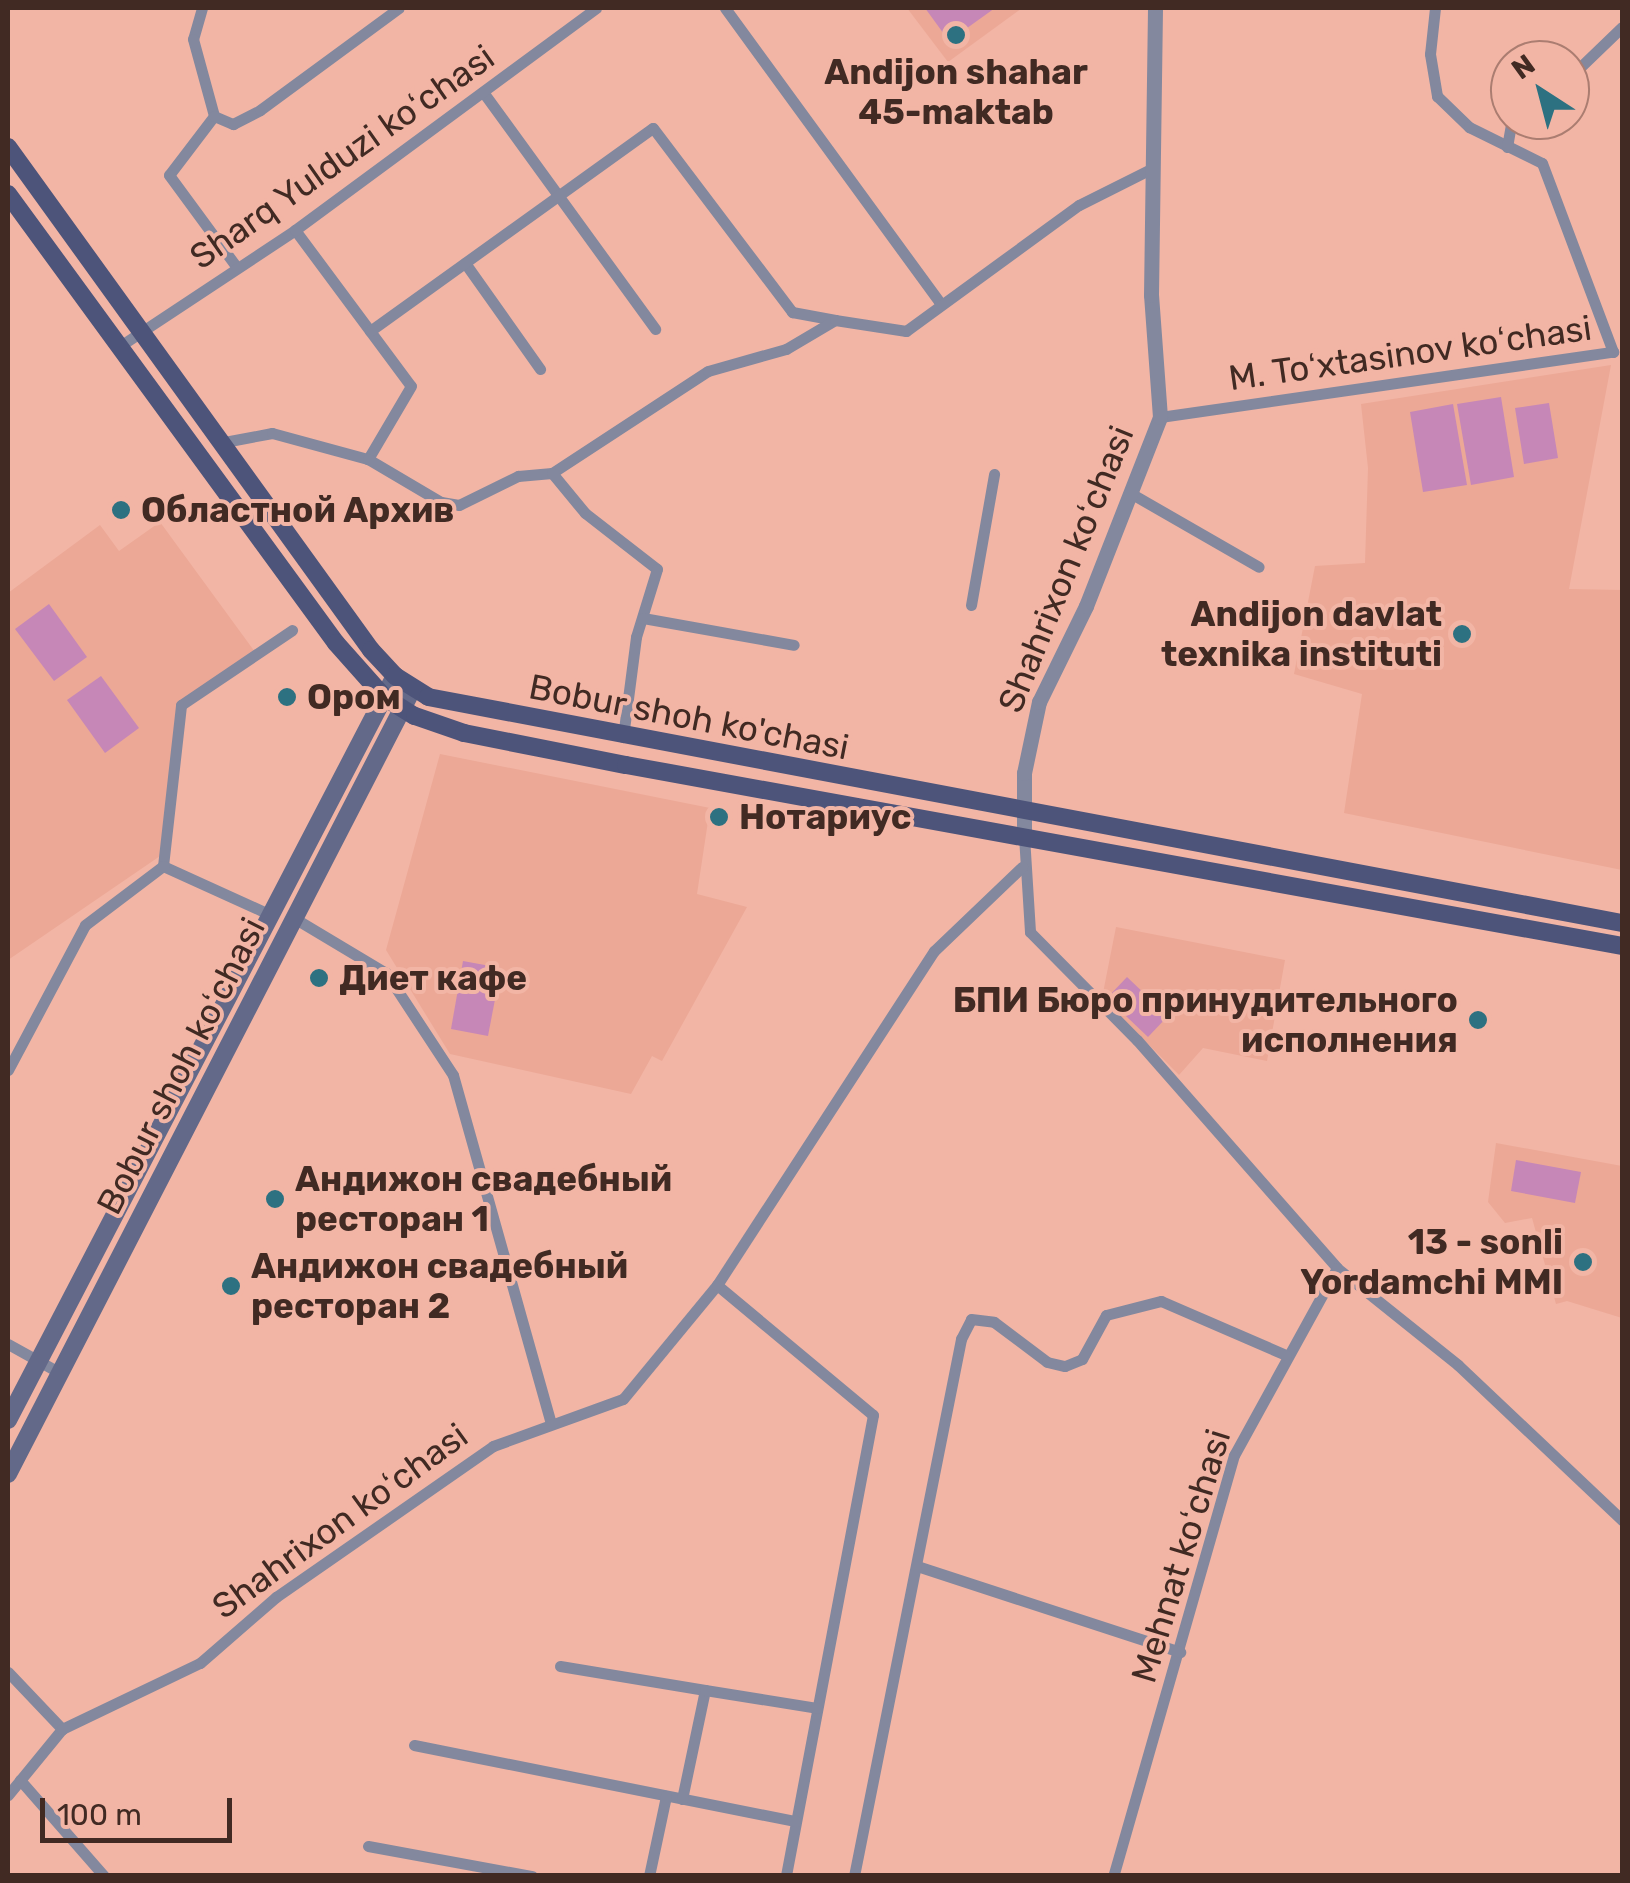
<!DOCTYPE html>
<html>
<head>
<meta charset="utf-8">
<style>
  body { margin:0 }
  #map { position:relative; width:1630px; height:1883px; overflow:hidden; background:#f2b5a5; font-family:Rubik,sans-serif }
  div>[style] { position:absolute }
  .built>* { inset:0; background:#eca896 }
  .green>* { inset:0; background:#c687b7 }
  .minor>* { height:11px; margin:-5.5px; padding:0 5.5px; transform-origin:5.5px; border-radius:5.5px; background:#83889e }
  .tertiary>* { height:15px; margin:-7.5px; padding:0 7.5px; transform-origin:7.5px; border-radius:7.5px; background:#83889e }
  .secondary>* { height:18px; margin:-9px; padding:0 9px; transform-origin:9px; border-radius:9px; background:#636989 }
  .primary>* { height:18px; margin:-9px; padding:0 9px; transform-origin:9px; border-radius:9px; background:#4d547a }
  .dots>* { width:28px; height:28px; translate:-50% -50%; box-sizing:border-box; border:5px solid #f2b5a5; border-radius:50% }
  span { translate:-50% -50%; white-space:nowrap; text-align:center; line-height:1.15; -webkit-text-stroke:8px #f2b5a5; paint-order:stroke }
  .poi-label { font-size:35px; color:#412a23; font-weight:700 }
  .left { translate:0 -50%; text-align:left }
  .right { translate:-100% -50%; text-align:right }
  .street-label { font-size:35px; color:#412a23 }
  .frame { position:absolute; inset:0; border:10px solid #412a23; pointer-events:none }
  .north { position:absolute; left:1490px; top:40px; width:100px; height:100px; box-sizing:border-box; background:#f2b5a5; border:2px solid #ab7d71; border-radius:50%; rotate:324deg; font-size:28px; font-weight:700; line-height:40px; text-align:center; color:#412a23 }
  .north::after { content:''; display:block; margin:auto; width:35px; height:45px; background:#2d7181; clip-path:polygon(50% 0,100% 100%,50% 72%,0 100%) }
  .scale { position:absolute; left:40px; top:1798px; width:192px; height:45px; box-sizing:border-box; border:5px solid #412a23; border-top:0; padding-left:12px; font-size:30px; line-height:35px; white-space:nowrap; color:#412a23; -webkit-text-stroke:8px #f2b5a5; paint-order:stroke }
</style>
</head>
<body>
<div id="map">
  <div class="built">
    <i style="clip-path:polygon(907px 8px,1022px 8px,948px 62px)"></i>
    <i style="clip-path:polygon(1611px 365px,1569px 589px,1622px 590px,1622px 870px,1344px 813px,1362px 694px,1294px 674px,1315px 566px,1365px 563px,1368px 468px,1361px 404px)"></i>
    <i style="clip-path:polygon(160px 522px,255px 652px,178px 708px,163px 854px,8px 960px,8px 593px,100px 525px,119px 551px)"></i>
    <i style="clip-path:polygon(440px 754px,710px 808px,697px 894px,747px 907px,662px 1061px,652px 1056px,631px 1094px,450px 1054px,386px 950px)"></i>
    <i style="clip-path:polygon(1116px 927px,1285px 960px,1267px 1061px,1203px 1048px,1179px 1075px,1102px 998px)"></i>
    <i style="clip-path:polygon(1496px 1143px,1622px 1166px,1622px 1318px,1567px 1301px,1556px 1304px,1532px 1218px,1505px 1223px,1488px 1202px)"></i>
  </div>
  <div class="green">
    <i style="clip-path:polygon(925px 8px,995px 8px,949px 41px)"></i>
    <i style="clip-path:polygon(1501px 397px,1514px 477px,1471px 485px,1457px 404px)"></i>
    <i style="clip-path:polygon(1549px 403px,1558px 458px,1524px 464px,1515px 408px)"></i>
    <i style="clip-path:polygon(1453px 404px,1467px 485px,1423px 492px,1410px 412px)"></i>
    <i style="clip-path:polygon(49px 604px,87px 657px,54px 681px,15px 629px)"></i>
    <i style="clip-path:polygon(101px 676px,139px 728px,105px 753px,67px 700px)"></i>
    <i style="clip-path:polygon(463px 961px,501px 968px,488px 1036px,451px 1029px)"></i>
    <i style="clip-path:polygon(1127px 977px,1168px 1016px,1148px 1037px,1107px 998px)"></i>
    <i style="clip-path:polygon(1516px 1160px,1581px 1172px,1575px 1203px,1511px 1191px)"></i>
  </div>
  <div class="minor">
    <i style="left:202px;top:8px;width:32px;rotate:106deg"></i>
    <i style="left:193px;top:39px;width:80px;rotate:74.7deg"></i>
    <i style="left:214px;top:116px;width:74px;rotate:127.3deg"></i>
    <i style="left:169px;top:175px;width:112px;rotate:53.7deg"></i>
    <i style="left:725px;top:8px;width:364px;rotate:53.9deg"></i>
    <i style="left:1435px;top:8px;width:46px;rotate:96.2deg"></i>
    <i style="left:1430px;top:54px;width:43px;rotate:80.5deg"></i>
    <i style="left:1437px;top:96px;width:45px;rotate:44.1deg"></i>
    <i style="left:1469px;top:127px;width:81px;rotate:26.3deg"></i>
    <i style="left:1542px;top:163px;width:202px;rotate:69.4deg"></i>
    <i style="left:1570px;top:77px;width:72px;rotate:-43.9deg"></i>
    <i style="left:483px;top:92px;width:293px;rotate:54deg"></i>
    <i style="left:214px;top:116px;width:21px;rotate:23deg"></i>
    <i style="left:233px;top:124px;width:30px;rotate:-27deg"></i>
    <i style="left:260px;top:110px;width:172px;rotate:-36.3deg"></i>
    <i style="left:1507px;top:147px;width:27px;rotate:-80deg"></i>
    <i style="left:295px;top:230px;width:194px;rotate:53.4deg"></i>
    <i style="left:411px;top:386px;width:85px;rotate:120.5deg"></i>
    <i style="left:465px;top:263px;width:130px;rotate:54.7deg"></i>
    <i style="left:370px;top:331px;width:348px;rotate:-35.7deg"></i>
    <i style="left:653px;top:128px;width:231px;rotate:52.9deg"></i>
    <i style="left:792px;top:312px;width:44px;rotate:10.5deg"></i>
    <i style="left:117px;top:348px;width:214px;rotate:-33.5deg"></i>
    <i style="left:295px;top:230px;width:374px;rotate:-36.4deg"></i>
    <i style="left:1160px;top:417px;width:458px;rotate:-8.2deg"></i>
    <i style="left:219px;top:443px;width:54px;rotate:-10.7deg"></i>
    <i style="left:272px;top:433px;width:99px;rotate:15.2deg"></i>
    <i style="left:368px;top:459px;width:85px;rotate:30.5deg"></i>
    <i style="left:441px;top:502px;width:18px;rotate:9deg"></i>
    <i style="left:459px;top:505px;width:66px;rotate:-26.2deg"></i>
    <i style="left:518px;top:476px;width:34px;rotate:-5deg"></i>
    <i style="left:552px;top:473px;width:186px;rotate:-33.2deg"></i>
    <i style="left:708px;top:371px;width:81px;rotate:-15.8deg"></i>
    <i style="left:786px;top:349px;width:57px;rotate:-30.6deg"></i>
    <i style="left:835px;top:320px;width:72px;rotate:8.8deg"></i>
    <i style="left:906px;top:331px;width:214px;rotate:-36.1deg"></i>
    <i style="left:1079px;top:205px;width:80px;rotate:-26.6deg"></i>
    <i style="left:552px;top:473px;width:52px;rotate:50.5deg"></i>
    <i style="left:585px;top:513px;width:91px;rotate:37.9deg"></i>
    <i style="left:657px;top:569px;width:71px;rotate:107.2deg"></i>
    <i style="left:636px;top:637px;width:101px;rotate:97.4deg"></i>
    <i style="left:1132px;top:494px;width:146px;rotate:29.9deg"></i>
    <i style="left:971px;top:605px;width:133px;rotate:-80deg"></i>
    <i style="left:643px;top:618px;width:153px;rotate:10.1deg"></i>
    <i style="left:1024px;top:836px;width:96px;rotate:86.4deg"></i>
    <i style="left:1030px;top:932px;width:152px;rotate:45.3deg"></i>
    <i style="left:1137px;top:1040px;width:303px;rotate:48.7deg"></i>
    <i style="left:1337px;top:1268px;width:213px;rotate:118.8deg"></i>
    <i style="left:1234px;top:1455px;width:438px;rotate:106deg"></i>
    <i style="left:163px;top:866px;width:162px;rotate:-83.6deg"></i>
    <i style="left:181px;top:705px;width:134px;rotate:-34deg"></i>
    <i style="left:163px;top:866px;width:116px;rotate:24.4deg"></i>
    <i style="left:294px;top:918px;width:107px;rotate:30.9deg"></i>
    <i style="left:386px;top:973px;width:122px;rotate:56.7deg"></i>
    <i style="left:453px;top:1075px;width:362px;rotate:74.3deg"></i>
    <i style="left:8px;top:1070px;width:164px;rotate:-62deg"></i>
    <i style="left:85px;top:925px;width:98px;rotate:-37.1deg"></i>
    <i style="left:1337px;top:1268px;width:155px;rotate:38.7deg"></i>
    <i style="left:1458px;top:1365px;width:226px;rotate:43.4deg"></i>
    <i style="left:717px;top:1285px;width:203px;rotate:39.8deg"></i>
    <i style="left:873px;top:1415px;width:469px;rotate:100.7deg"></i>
    <i style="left:8px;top:1344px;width:60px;rotate:29.1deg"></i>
    <i style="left:917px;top:1566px;width:277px;rotate:18.1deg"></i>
    <i style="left:560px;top:1666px;width:147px;rotate:9.4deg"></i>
    <i style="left:8px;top:1672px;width:79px;rotate:46.5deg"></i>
    <i style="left:414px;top:1745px;width:389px;rotate:11.3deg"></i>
    <i style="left:20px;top:1780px;width:128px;rotate:48.8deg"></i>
    <i style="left:8px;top:1795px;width:85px;rotate:-50.7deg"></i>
    <i style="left:62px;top:1729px;width:153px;rotate:-25.6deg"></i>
    <i style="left:200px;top:1663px;width:101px;rotate:-41deg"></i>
    <i style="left:276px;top:1597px;width:264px;rotate:-34.8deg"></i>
    <i style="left:493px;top:1446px;width:138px;rotate:-19.9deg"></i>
    <i style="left:623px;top:1399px;width:148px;rotate:-50.5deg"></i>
    <i style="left:717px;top:1285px;width:398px;rotate:-57deg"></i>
    <i style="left:934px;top:951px;width:122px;rotate:-43.7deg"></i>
    <i style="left:682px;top:1799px;width:111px;rotate:-78.1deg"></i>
    <i style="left:705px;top:1690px;width:113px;rotate:9.1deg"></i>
    <i style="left:368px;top:1846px;width:167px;rotate:10.4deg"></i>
    <i style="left:649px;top:1876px;width:82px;rotate:-78deg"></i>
    <i style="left:854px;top:1876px;width:548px;rotate:-78.73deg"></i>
    <i style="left:961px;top:1339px;width:22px;rotate:-63deg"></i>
    <i style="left:971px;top:1319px;width:23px;rotate:7deg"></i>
    <i style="left:994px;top:1322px;width:66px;rotate:37deg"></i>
    <i style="left:1047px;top:1362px;width:18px;rotate:13deg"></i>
    <i style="left:1065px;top:1366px;width:18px;rotate:-22deg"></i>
    <i style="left:1082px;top:1359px;width:50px;rotate:-61.4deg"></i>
    <i style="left:1106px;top:1315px;width:57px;rotate:-14.3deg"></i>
    <i style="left:1161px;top:1301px;width:136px;rotate:23.4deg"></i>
  </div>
  <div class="tertiary">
    <i style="left:1024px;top:836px;width:63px;rotate:-90deg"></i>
    <i style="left:1024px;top:773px;width:73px;rotate:-78.1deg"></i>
    <i style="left:1039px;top:702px;width:107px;rotate:-63.9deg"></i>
    <i style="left:1086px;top:606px;width:203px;rotate:-68.6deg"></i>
    <i style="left:1160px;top:417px;width:122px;rotate:-94.2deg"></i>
    <i style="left:1151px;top:295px;width:287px;rotate:-89.2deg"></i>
  </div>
  <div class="secondary">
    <i style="left:8px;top:1420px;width:839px;rotate:-62.52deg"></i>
    <i style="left:8px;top:1474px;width:884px;rotate:-62.74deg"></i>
  </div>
  <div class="primary">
    <i style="left:8px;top:147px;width:620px;rotate:54.18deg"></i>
    <i style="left:371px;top:650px;width:35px;rotate:47deg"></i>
    <i style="left:395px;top:676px;width:39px;rotate:32deg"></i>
    <i style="left:428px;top:697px;width:1215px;rotate:10.72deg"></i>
    <i style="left:8px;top:194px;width:556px;rotate:53.85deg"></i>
    <i style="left:336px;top:643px;width:72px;rotate:48.4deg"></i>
    <i style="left:384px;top:697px;width:36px;rotate:32deg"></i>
    <i style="left:415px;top:716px;width:52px;rotate:19.1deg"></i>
    <i style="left:464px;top:733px;width:165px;rotate:11.2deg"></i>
    <i style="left:626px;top:765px;width:1012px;rotate:10.3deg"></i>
  </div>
  <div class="dots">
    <i style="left:956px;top:35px;background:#2d7181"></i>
    <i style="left:121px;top:510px;background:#2d7181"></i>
    <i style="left:1462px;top:634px;background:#2d7181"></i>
    <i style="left:287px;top:697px;background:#2d7181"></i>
    <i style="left:719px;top:817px;background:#2d7181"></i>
    <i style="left:319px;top:978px;background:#2d7181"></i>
    <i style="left:1478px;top:1020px;background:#2d7181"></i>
    <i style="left:275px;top:1199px;background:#2d7181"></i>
    <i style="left:1583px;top:1262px;background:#2d7181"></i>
    <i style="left:231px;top:1286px;background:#2d7181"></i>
  </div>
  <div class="poi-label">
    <span style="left:956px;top:92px">Andijon shahar<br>45-maktab</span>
    <span class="left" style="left:141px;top:510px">Областной Архив</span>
    <span class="right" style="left:1442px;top:634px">Andijon davlat<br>texnika instituti</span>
    <span class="left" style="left:307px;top:697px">Ором</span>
    <span class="left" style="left:739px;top:817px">Нотариус</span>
    <span class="left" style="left:339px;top:978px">Диет кафе</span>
    <span class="right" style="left:1458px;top:1020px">БПИ Бюро принудительного<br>исполнения</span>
    <span class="left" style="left:295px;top:1199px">Андижон свадебный<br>ресторан 1</span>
    <span class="right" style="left:1563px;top:1262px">13 - sonli<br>Yordamchi MMI</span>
    <span class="left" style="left:251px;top:1286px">Андижон свадебный<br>ресторан 2</span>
  </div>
  <div class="street-label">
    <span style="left:342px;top:157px;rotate:-35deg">Sharq Yulduzi koʻchasi</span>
    <span style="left:1410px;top:353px;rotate:-8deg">M. Toʻxtasinov koʻchasi</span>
    <span style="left:1066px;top:569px;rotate:-68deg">Shahrixon koʻchasi</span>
    <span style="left:689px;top:717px;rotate:11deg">Bobur shoh ko'chasi</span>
    <span style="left:181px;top:1066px;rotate:-63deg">Bobur shoh koʻchasi</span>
    <span style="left:340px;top:1521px;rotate:-36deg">Shahrixon koʻchasi</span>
    <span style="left:1181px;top:1556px;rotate:-73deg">Mehnat koʻchasi</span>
  </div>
  <div class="frame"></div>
  <div class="north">N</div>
  <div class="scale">100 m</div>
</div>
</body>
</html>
